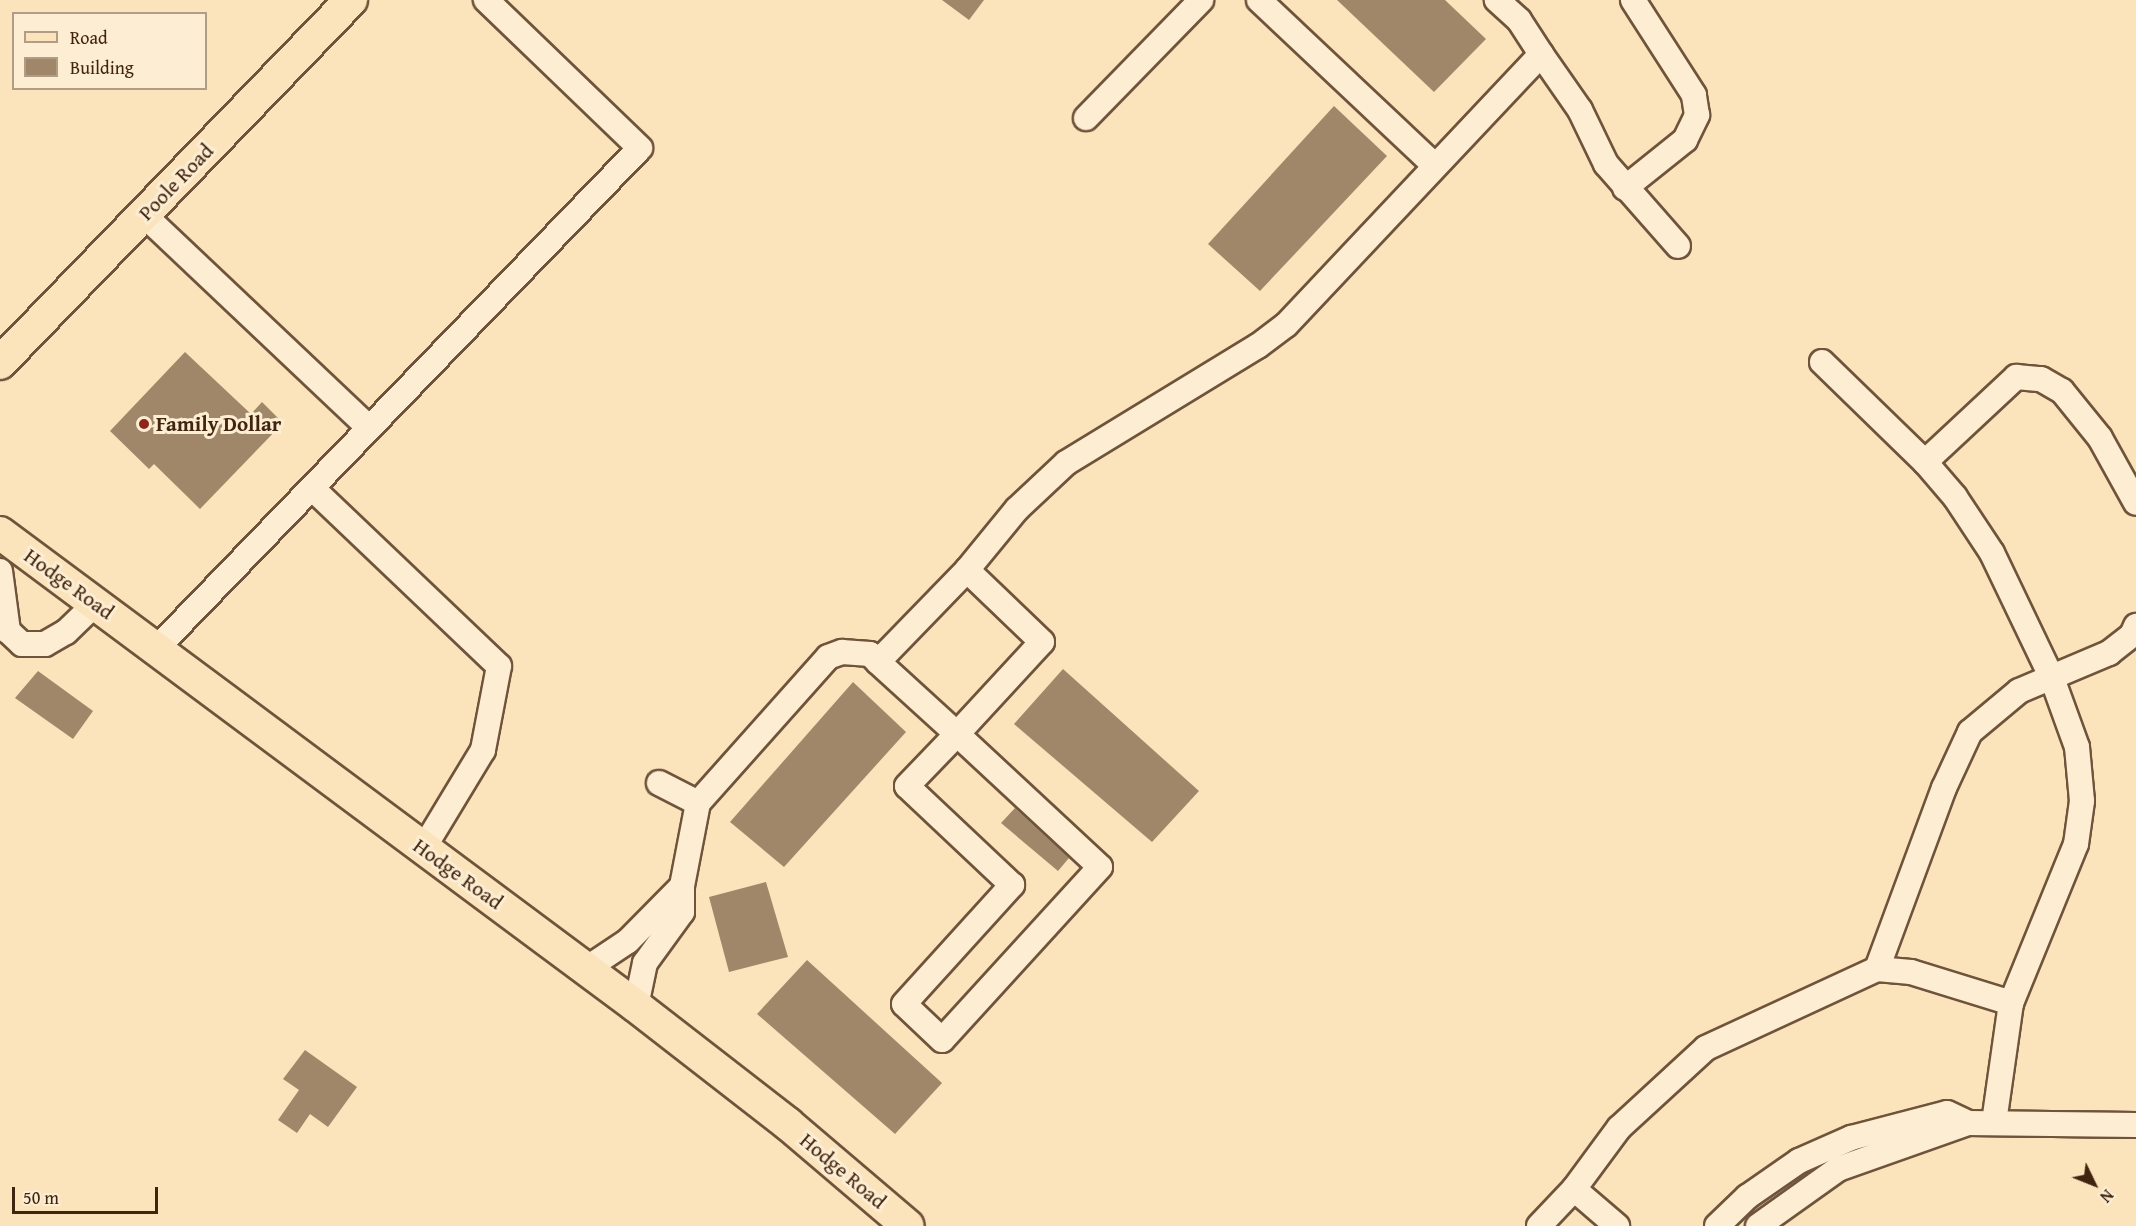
<!DOCTYPE html>
<html>
<head>
<meta charset="utf-8">
<style>
  body { margin:0 }
  #map { position:relative; width:2136px; height:1226px; overflow:hidden; background:#fbe3bb; font-family:"Gentium Book Plus",serif }
  div>[style] { position:absolute }
  .building>* { inset:0; background:#a18769 }
  .roads { filter:drop-shadow(2px 0 #6f543b) drop-shadow(-2px 0 #6f543b) drop-shadow(0 2px #6f543b) drop-shadow(0 -2px #6f543b) }
  .minor>* { height:24px; margin:-12px; padding:0 12px; transform-origin:12px; border-radius:12px; background:#fcedd3 }
  .major>* { height:32px; margin:-16px; padding:0 16px; transform-origin:16px; border-radius:16px; background:#fbe3bb }
  .dots>* { width:16px; height:16px; translate:-50% -50%; box-sizing:border-box; border:3px solid #fcedd3; border-radius:50% }
  span { translate:-50% -50%; white-space:nowrap; text-align:center; line-height:1.15; -webkit-text-stroke:6px #fcedd3; paint-order:stroke }
  .street-label { font-size:21px; color:#402410 }
  .poi-label { font-size:21px; color:#402410; font-weight:700 }
  .left { translate:0 -50%; text-align:left }
  .legend { position:absolute; left:12px; top:12px; width:195px; height:78px; box-sizing:border-box; background:#fcedd3; border:2px solid #b19d85; margin:0; padding:8px 10px; list-style:none; font-size:18px; color:#402410 }
  .legend li { display:flex; align-items:center; gap:12px; height:30px }
  .legend b { width:30px; border:2px solid #b19d85 }
  .north { position:absolute; left:2064px; top:1154px; width:60px; height:60px; -webkit-text-stroke:4px #fcedd3; paint-order:stroke; rotate:133deg; font-size:16px; font-weight:700; line-height:24px; text-align:center; color:#402410 }
  .north::after { content:''; display:block; margin:auto; width:21px; height:27px; background:#402410; clip-path:polygon(50% 0,100% 100%,50% 72%,0 100%) }
  .scale { position:absolute; left:12px; top:1187px; width:146px; height:27px; box-sizing:border-box; border:3px solid #402410; border-top:0; padding-left:8px; font-size:18px; line-height:21px; white-space:nowrap; color:#402410; -webkit-text-stroke:4px #fcedd3; paint-order:stroke }
</style>
</head>
<body>
<div id="map">
  <div class="building">
    <i style="clip-path:polygon(942px 0,984px 0,969px 20px)"></i>
    <i style="clip-path:polygon(1337px 0,1445px 0,1486px 39px,1434px 92px)"></i>
    <i style="clip-path:polygon(1334px 106px,1387px 156px,1260px 291px,1208px 244px)"></i>
    <i style="clip-path:polygon(185px 352px,251px 414px,262px 402px,283px 423px,200px 509px,154px 464px,149px 469px,110px 431px)"></i>
    <i style="clip-path:polygon(1063px 669px,1199px 791px,1152px 842px,1014px 724px)"></i>
    <i style="clip-path:polygon(38px 671px,93px 711px,73px 739px,15px 698px)"></i>
    <i style="clip-path:polygon(853px 682px,906px 732px,784px 867px,730px 822px)"></i>
    <i style="clip-path:polygon(1015px 808px,1069px 858px,1058px 871px,1001px 823px)"></i>
    <i style="clip-path:polygon(766px 882px,788px 957px,729px 972px,709px 897px)"></i>
    <i style="clip-path:polygon(807px 960px,942px 1083px,895px 1134px,757px 1014px)"></i>
    <i style="clip-path:polygon(305px 1050px,357px 1087px,328px 1127px,310px 1114px,297px 1133px,278px 1120px,299px 1090px,283px 1079px)"></i>
  </div>
  <div class="roads">
    <div class="minor">
      <i style="left:1259px;top:0;width:241px;rotate:43.3deg"></i>
      <i style="left:1541px;top:54px;width:68px;rotate:55.1deg"></i>
      <i style="left:1580px;top:110px;width:60px;rotate:64.3deg"></i>
      <i style="left:1606px;top:164px;width:109px;rotate:48.7deg"></i>
      <i style="left:1086px;top:118px;width:165px;rotate:-45.7deg"></i>
      <i style="left:1625px;top:188px;width:77px;rotate:-38.7deg"></i>
      <i style="left:1685px;top:140px;width:28px;rotate:-64deg"></i>
      <i style="left:1697px;top:115px;width:20px;rotate:-99deg"></i>
      <i style="left:1694px;top:95px;width:113px;rotate:-122.7deg"></i>
      <i style="left:144px;top:215px;width:310px;rotate:43.4deg"></i>
      <i style="left:1822px;top:362px;width:144px;rotate:44.2deg"></i>
      <i style="left:1925px;top:462px;width:46px;rotate:49.4deg"></i>
      <i style="left:1955px;top:497px;width:67px;rotate:56.5deg"></i>
      <i style="left:1992px;top:553px;width:139px;rotate:64.4deg"></i>
      <i style="left:2052px;top:678px;width:73px;rotate:70.1deg"></i>
      <i style="left:2077px;top:747px;width:54px;rotate:84.7deg"></i>
      <i style="left:2082px;top:801px;width:43px;rotate:97.9deg"></i>
      <i style="left:2076px;top:844px;width:172px;rotate:112.2deg"></i>
      <i style="left:1925px;top:462px;width:125px;rotate:-43deg"></i>
      <i style="left:2016px;top:377px;width:25px;rotate:5deg"></i>
      <i style="left:2041px;top:379px;width:24px;rotate:30deg"></i>
      <i style="left:2062px;top:391px;width:60px;rotate:51deg"></i>
      <i style="left:2100px;top:438px;width:74px;rotate:61deg"></i>
      <i style="left:312px;top:488px;width:258px;rotate:43.6deg"></i>
      <i style="left:499px;top:666px;width:86px;rotate:100.8deg"></i>
      <i style="left:483px;top:750px;width:116px;rotate:121.2deg"></i>
      <i style="left:967px;top:570px;width:79px;rotate:-50.7deg"></i>
      <i style="left:1017px;top:509px;width:67px;rotate:-43.2deg"></i>
      <i style="left:1066px;top:463px;width:225px;rotate:-31.4deg"></i>
      <i style="left:1258px;top:346px;width:35px;rotate:-37deg"></i>
      <i style="left:1286px;top:325px;width:372px;rotate:-46.7deg"></i>
      <i style="left:1541px;top:54px;width:40px;rotate:-122.9deg"></i>
      <i style="left:1519px;top:20px;width:30px;rotate:-138deg"></i>
      <i style="left:0;top:571px;width:61px;rotate:82.4deg"></i>
      <i style="left:8px;top:631px;width:19px;rotate:43deg"></i>
      <i style="left:22px;top:644px;width:23px"></i>
      <i style="left:45px;top:644px;width:24px;rotate:-30deg"></i>
      <i style="left:66px;top:632px;width:42px;rotate:-44deg"></i>
      <i style="left:157px;top:648px;width:695px;rotate:-45.99deg"></i>
      <i style="left:640px;top:148px;width:214px;rotate:-136.1deg"></i>
      <i style="left:659px;top:783px;width:44px;rotate:27.1deg"></i>
      <i style="left:586px;top:969px;width:50px;rotate:-33.7deg"></i>
      <i style="left:628px;top:941px;width:77px;rotate:-45.5deg"></i>
      <i style="left:1877px;top:969px;width:193px;rotate:-69.7deg"></i>
      <i style="left:1944px;top:788px;width:62px;rotate:-65.1deg"></i>
      <i style="left:1970px;top:732px;width:64px;rotate:-39.9deg"></i>
      <i style="left:2019px;top:691px;width:98px;rotate:-22.9deg"></i>
      <i style="left:2109px;top:653px;width:29px;rotate:-38deg"></i>
      <i style="left:2132px;top:635px;width:10px;rotate:-66deg"></i>
      <i style="left:636px;top:1006px;width:44px;rotate:-78.2deg"></i>
      <i style="left:645px;top:963px;width:63px;rotate:-54deg"></i>
      <i style="left:682px;top:912px;width:26px;rotate:-90deg"></i>
      <i style="left:682px;top:886px;width:85px;rotate:-79.1deg"></i>
      <i style="left:698px;top:803px;width:195px;rotate:-48.3deg"></i>
      <i style="left:828px;top:657px;width:15px;rotate:-20deg"></i>
      <i style="left:842px;top:652px;width:28px;rotate:4deg"></i>
      <i style="left:870px;top:654px;width:11px;rotate:45deg"></i>
      <i style="left:878px;top:662px;width:107px;rotate:42.3deg"></i>
      <i style="left:957px;top:734px;width:195px;rotate:42.9deg"></i>
      <i style="left:1100px;top:867px;width:234px;rotate:132.4deg"></i>
      <i style="left:942px;top:1040px;width:52px;rotate:-136.5deg"></i>
      <i style="left:904px;top:1004px;width:161px;rotate:-47.8deg"></i>
      <i style="left:1012px;top:885px;width:144px;rotate:-136.7deg"></i>
      <i style="left:907px;top:786px;width:72px;rotate:-46.1deg"></i>
      <i style="left:957px;top:734px;width:125px;rotate:-47.3deg"></i>
      <i style="left:1042px;top:642px;width:104px;rotate:-136.2deg"></i>
      <i style="left:967px;top:570px;width:128px;rotate:134.1deg"></i>
      <i style="left:1574px;top:1189px;width:76px;rotate:-53.6deg"></i>
      <i style="left:1619px;top:1128px;width:118px;rotate:-42.6deg"></i>
      <i style="left:1706px;top:1048px;width:188px;rotate:-24.8deg"></i>
      <i style="left:1877px;top:969px;width:34px;rotate:5deg"></i>
      <i style="left:1911px;top:972px;width:105px;rotate:17.2deg"></i>
      <i style="left:2011px;top:1003px;width:121px;rotate:98.1deg"></i>
      <i style="left:1539px;top:1226px;width:51px;rotate:-46.6deg"></i>
      <i style="left:1574px;top:1189px;width:57px;rotate:40.7deg"></i>
      <i style="left:1717px;top:1226px;width:42px;rotate:-44deg"></i>
      <i style="left:1747px;top:1197px;width:63px;rotate:-34.7deg"></i>
      <i style="left:1799px;top:1161px;width:57px;rotate:-23.9deg"></i>
      <i style="left:1851px;top:1138px;width:99px;rotate:-14.6deg"></i>
      <i style="left:1947px;top:1113px;width:21px;rotate:25deg"></i>
      <i style="left:1758px;top:1226px;width:98px;rotate:-35.5deg"></i>
      <i style="left:1838px;top:1169px;width:138px;rotate:-19.5deg"></i>
      <i style="left:1968px;top:1123px;width:168px;rotate:0.7deg"></i>
    </div>
    <div class="major">
      <i style="left:0;top:363px;width:505px;rotate:-45.96deg"></i>
      <i style="left:0;top:533px;width:793px;rotate:36.64deg"></i>
      <i style="left:636px;top:1006px;width:192px;rotate:37.8deg"></i>
      <i style="left:788px;top:1124px;width:157px;rotate:40.4deg"></i>
    </div>
  </div>
  <div class="dots">
    <i style="left:144px;top:424px;background:#8f2418"></i>
  </div>
  <div class="street-label">
    <span style="left:176px;top:182px;rotate:-46deg">Poole Road</span>
    <span style="left:69px;top:584px;rotate:36deg">Hodge Road</span>
    <span style="left:458px;top:874px;rotate:36deg">Hodge Road</span>
    <span style="left:843px;top:1171px;rotate:40deg">Hodge Road</span>
  </div>
  <div class="poi-label">
    <span class="left" style="left:156px;top:424px">Family Dollar</span>
  </div>
  <ul class="legend">
  <li><b style="height:8px;background:#fbe3bb"></b>Road</li>
  <li><b style="height:16px;background:#a18769"></b>Building</li>
  </ul>
  <div class="north">N</div>
  <div class="scale">50 m</div>
</div>
</body>
</html>
